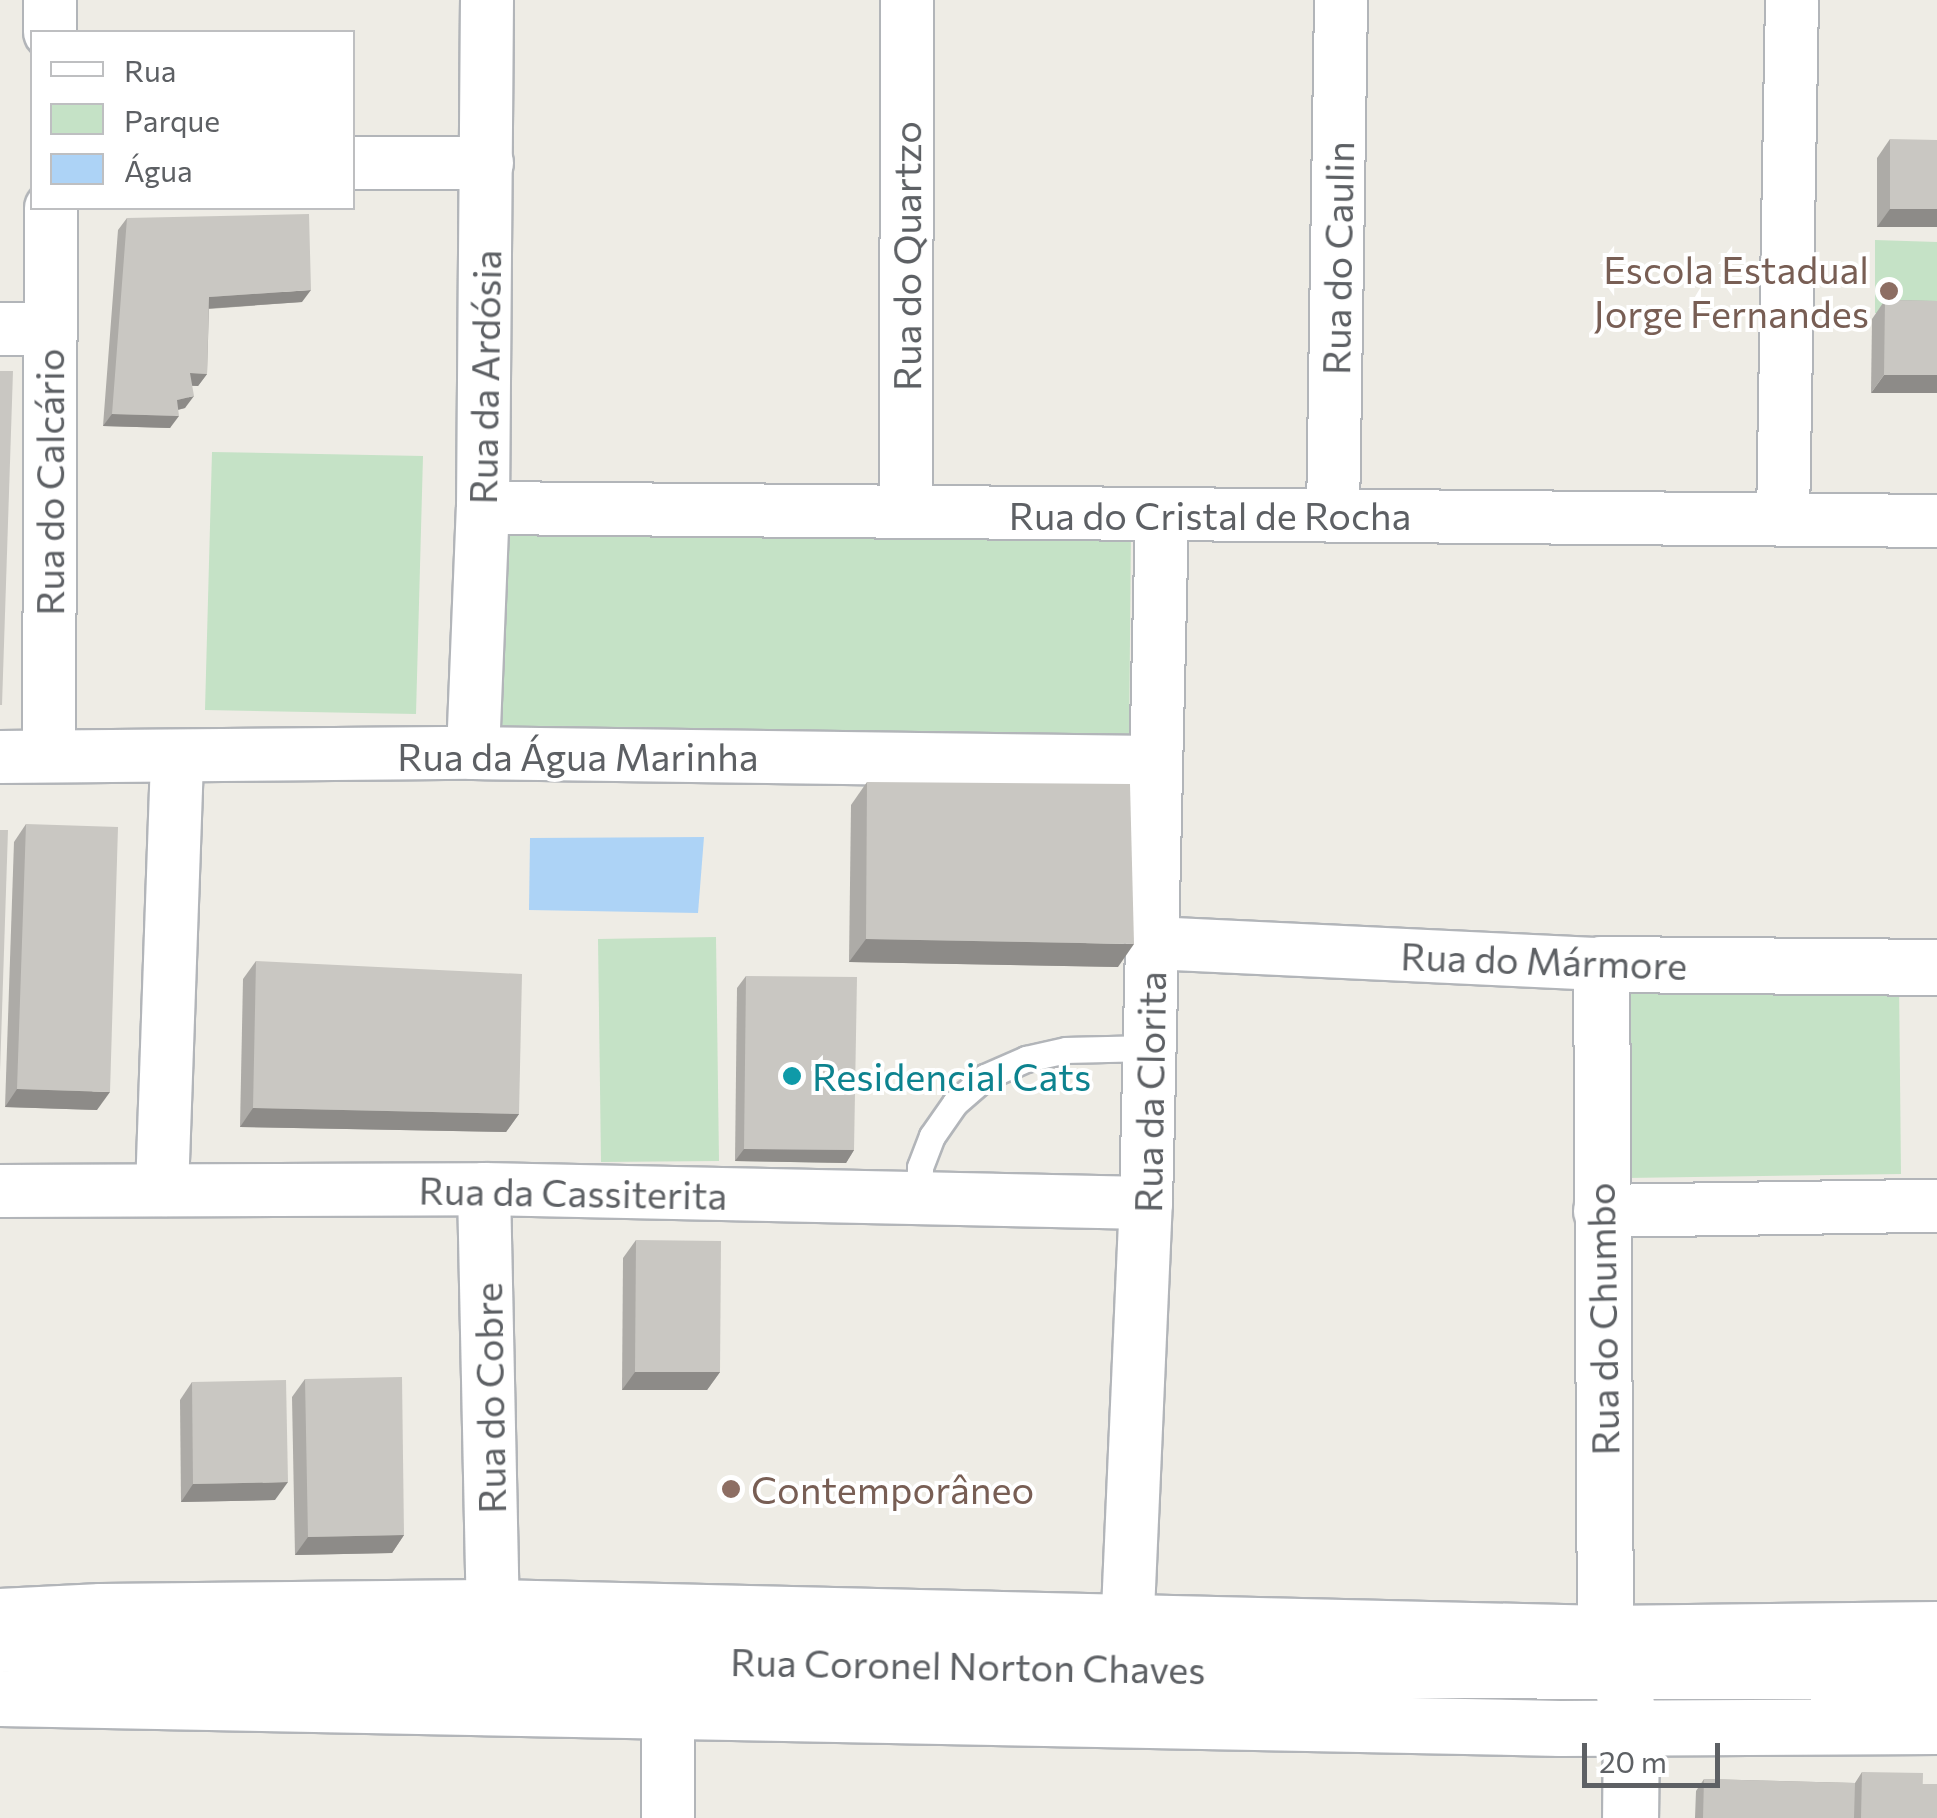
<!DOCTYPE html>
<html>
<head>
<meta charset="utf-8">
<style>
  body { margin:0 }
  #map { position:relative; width:1937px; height:1818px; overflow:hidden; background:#eeece5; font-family:Commissioner,sans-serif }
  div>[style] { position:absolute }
  .green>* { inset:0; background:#c5e2c6 }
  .water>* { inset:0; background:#add3f6 }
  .roads { filter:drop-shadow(2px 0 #b2b5b9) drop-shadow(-2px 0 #b2b5b9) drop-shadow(0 2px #b2b5b9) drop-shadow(0 -2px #b2b5b9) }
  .service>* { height:25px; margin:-12.5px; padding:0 12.5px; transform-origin:12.5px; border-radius:12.5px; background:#fff }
  .minor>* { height:52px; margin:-26px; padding:0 26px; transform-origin:26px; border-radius:26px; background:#fff }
  .tertiary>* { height:55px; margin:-27.5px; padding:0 27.5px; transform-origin:27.5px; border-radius:27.5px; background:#fff }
  .secondary>* { height:55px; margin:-27.5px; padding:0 27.5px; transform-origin:27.5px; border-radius:27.5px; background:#fff }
  .wall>* { inset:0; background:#adaba7 }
  .shaded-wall>* { inset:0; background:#8d8b88 }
  .building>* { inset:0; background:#c9c7c2 }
  .dots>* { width:28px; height:28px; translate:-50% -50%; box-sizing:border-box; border:5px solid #fff; border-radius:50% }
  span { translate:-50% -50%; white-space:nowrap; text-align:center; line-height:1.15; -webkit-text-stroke:8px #fff; paint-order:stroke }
  .street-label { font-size:38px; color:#5d6064 }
  .education-label { font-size:38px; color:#785e54 }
  .right { translate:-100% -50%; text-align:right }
  .left { translate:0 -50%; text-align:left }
  .culture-label { font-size:38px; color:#0d838f }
  .legend { position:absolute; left:30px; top:30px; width:325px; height:180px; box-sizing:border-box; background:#fff; border:2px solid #bebfc1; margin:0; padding:12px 18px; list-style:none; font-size:30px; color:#5d6064 }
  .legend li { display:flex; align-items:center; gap:20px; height:50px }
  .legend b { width:50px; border:2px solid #bebfc1 }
  .scale { position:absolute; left:1582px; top:1743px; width:138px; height:45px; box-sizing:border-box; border:5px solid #5d6064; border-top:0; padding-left:12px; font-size:30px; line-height:35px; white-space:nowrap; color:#5d6064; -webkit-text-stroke:8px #fff; paint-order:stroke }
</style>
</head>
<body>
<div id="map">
  <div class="green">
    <i style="clip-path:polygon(1875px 240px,1937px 242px,1937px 314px,1875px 313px)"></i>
    <i style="clip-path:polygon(212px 452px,423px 456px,416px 714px,205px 710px)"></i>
    <i style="clip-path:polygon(497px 522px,1131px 532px,1129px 743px,493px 732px)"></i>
    <i style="clip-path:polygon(716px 937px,719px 1161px,601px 1162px,598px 939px)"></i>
    <i style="clip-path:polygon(1899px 981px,1901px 1174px,1626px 1178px,1624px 984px)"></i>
  </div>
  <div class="water">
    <i style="clip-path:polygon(704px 837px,698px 913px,529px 910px,530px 838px)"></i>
  </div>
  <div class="roads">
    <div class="service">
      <i style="left:919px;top:1198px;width:31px;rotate:-88deg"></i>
      <i style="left:920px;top:1167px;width:33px;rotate:-69deg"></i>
      <i style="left:932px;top:1136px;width:40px;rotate:-55.1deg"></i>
      <i style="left:955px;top:1103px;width:40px;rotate:-41deg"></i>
      <i style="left:985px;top:1077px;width:45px;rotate:-23.7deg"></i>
      <i style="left:1026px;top:1059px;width:41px;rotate:-12.7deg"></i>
      <i style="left:1066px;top:1050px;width:83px;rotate:-1.4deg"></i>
    </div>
    <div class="minor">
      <i style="left:50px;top:0;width:32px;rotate:90deg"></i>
      <i style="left:352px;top:163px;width:135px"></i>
      <i style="left:0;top:329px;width:49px"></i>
      <i style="left:483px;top:508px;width:1454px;rotate:0.51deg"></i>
      <i style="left:906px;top:512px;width:512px;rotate:-89.89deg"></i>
      <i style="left:1333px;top:516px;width:516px;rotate:-89.11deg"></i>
      <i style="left:1783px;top:519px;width:519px;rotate:-89.01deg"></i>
      <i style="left:473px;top:753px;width:245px;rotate:-87.7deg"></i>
      <i style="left:483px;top:508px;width:508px;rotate:-89.55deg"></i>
      <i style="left:49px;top:756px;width:548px;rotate:-89.79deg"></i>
      <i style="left:0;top:757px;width:473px;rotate:-0.5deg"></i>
      <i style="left:473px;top:753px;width:682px;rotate:0.76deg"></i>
      <i style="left:1152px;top:943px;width:449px;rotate:2.7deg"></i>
      <i style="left:484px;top:1189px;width:417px;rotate:88.8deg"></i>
      <i style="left:162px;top:1190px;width:432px;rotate:-88deg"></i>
      <i style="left:0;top:1191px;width:484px;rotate:-0.2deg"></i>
      <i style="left:484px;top:1189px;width:662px;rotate:1.21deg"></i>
      <i style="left:1600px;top:1211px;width:337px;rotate:-0.9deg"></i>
      <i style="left:0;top:1615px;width:101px;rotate:-2.8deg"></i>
      <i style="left:101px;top:1610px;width:392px;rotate:-0.6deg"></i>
      <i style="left:493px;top:1606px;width:1112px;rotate:1.34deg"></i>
      <i style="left:1605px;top:1632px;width:332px;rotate:-0.7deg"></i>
      <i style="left:1126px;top:1657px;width:454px;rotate:-87.5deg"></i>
      <i style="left:1146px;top:1203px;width:689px;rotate:-88.67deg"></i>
      <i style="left:668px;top:1714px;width:104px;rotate:90deg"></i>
    </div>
    <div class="tertiary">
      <i style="left:1619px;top:1672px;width:42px;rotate:-109.3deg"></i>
      <i style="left:1605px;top:1632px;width:668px;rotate:-90.34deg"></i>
      <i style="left:1601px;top:964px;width:336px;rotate:0.5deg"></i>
    </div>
    <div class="secondary">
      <i style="left:0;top:1643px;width:67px;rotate:6deg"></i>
      <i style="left:67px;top:1650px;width:1059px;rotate:1.03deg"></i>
      <i style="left:1126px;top:1669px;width:811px;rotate:0.21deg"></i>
      <i style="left:1623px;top:1690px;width:38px;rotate:78deg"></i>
      <i style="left:1631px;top:1727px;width:91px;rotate:90.6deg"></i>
      <i style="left:0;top:1698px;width:1560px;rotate:1.1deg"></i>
      <i style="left:1560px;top:1728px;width:377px;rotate:-0.3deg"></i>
    </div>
  </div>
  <div class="wall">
    <i style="clip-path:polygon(1890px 139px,1937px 227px,1877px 227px,1877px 158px)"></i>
    <i style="clip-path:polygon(127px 218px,302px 302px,209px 309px,207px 374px,198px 386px,192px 386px,185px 408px,178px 410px,170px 428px,103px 426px,118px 230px)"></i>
    <i style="clip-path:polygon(1885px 300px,1937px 301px,1871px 393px,1872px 319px)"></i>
    <i style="clip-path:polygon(867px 782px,1118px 967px,849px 962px,851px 805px)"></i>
    <i style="clip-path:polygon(26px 824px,97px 1110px,5px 1107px,14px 842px)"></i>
    <i style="clip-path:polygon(256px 961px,519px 1114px,506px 1132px,240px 1127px,243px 979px)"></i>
    <i style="clip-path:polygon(746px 976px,854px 1150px,846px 1163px,735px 1161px,737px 988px)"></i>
    <i style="clip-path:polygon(636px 1240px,720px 1372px,707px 1390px,622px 1390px,623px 1258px)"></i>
    <i style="clip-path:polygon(305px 1379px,404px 1535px,392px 1553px,295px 1555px,292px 1397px)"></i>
    <i style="clip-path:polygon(192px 1382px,275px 1500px,181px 1502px,180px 1400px)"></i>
    <i style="clip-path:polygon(1862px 1772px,1922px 1784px,1937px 1818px,1695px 1818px,1696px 1791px,1704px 1779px,1855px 1783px)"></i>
  </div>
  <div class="shaded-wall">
    <i style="clip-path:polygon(1890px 209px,1937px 209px,1937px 227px,1877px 227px)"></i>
    <i style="clip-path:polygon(311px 290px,302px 302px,201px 309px,209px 297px)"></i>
    <i style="clip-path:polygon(190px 373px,207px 374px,198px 386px,182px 385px)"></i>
    <i style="clip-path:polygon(1884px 375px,1937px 375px,1937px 393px,1871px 393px)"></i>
    <i style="clip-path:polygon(194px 396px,185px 408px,168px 412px,177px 400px)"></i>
    <i style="clip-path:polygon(112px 414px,179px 416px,170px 428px,103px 426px)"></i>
    <i style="clip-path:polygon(866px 939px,1134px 944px,1118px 967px,849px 962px)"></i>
    <i style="clip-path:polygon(17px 1089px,110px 1092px,97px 1110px,5px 1107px)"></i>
    <i style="clip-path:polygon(253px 1108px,519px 1114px,506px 1132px,240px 1127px)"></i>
    <i style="clip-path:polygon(744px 1149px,854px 1150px,846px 1163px,735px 1161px)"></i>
    <i style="clip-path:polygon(635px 1372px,720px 1372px,707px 1390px,622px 1390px)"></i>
    <i style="clip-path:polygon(288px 1482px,275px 1500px,181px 1502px,193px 1484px)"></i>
    <i style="clip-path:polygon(404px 1535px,392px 1553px,295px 1555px,308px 1537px)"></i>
  </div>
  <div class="building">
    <i style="clip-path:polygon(1890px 139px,1937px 140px,1937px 209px,1890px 209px)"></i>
    <i style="clip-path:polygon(309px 214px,311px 290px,209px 297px,207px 374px,190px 373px,194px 396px,177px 400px,179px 416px,112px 414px,127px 218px)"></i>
    <i style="clip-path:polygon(1885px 300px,1937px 301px,1937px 375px,1884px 375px)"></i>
    <i style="clip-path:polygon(0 371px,13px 371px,2px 705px,0 705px)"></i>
    <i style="clip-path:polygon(867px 782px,1130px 784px,1134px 944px,866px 939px)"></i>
    <i style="clip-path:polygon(26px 824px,118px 827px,110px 1092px,17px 1089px)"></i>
    <i style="clip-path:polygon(0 830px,8px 830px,0 1072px)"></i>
    <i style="clip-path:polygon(256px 961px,522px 974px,519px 1114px,253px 1108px)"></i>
    <i style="clip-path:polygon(746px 976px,857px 977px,854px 1150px,744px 1149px)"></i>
    <i style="clip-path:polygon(636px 1240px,721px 1241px,720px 1372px,635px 1372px)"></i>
    <i style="clip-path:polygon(402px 1377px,404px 1535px,308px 1537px,305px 1379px)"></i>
    <i style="clip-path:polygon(286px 1380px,288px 1482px,193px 1484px,192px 1382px)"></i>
    <i style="clip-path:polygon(1862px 1772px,1923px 1773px,1922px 1818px,1861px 1818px)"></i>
    <i style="clip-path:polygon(1704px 1779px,1855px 1783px,1854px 1818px,1703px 1818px)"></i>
    <i style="clip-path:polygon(1922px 1784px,1937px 1784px,1937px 1818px,1922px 1818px)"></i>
  </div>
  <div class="dots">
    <i style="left:1889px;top:291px;background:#8d6e63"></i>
    <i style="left:792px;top:1076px;background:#0f9aa8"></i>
    <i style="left:731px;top:1489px;background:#8d6e63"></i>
  </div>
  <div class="street-label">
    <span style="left:906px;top:256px;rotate:-90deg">Rua do Quartzo</span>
    <span style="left:1337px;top:258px;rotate:-89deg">Rua do Caulin</span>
    <span style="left:484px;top:377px;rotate:-89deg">Rua da Ardósia</span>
    <span style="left:49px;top:482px;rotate:-90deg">Rua do Calcário</span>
    <span style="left:1210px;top:515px">Rua do Cristal de Rocha</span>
    <span style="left:578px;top:756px">Rua da Água Marinha</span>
    <span style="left:1544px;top:960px;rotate:2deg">Rua do Mármore</span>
    <span style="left:1149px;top:1092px;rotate:-89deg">Rua da Clorita</span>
    <span style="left:573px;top:1192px;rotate:1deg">Rua da Cassiterita</span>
    <span style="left:1602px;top:1319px;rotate:-91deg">Rua do Chumbo</span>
    <span style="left:489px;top:1398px;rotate:-91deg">Rua do Cobre</span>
    <span style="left:968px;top:1665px;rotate:1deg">Rua Coronel Norton Chaves</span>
  </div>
  <div class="education-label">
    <span class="right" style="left:1869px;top:291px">Escola Estadual<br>Jorge Fernandes</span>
    <span class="left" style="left:751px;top:1489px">Contemporâneo</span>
  </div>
  <div class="culture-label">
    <span class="left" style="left:812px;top:1076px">Residencial Cats</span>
  </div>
  <ul class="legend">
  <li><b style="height:12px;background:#fff"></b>Rua</li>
  <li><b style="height:28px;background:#c5e2c6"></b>Parque</li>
  <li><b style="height:28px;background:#add3f6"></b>Água</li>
  </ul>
  <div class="scale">20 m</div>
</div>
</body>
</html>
